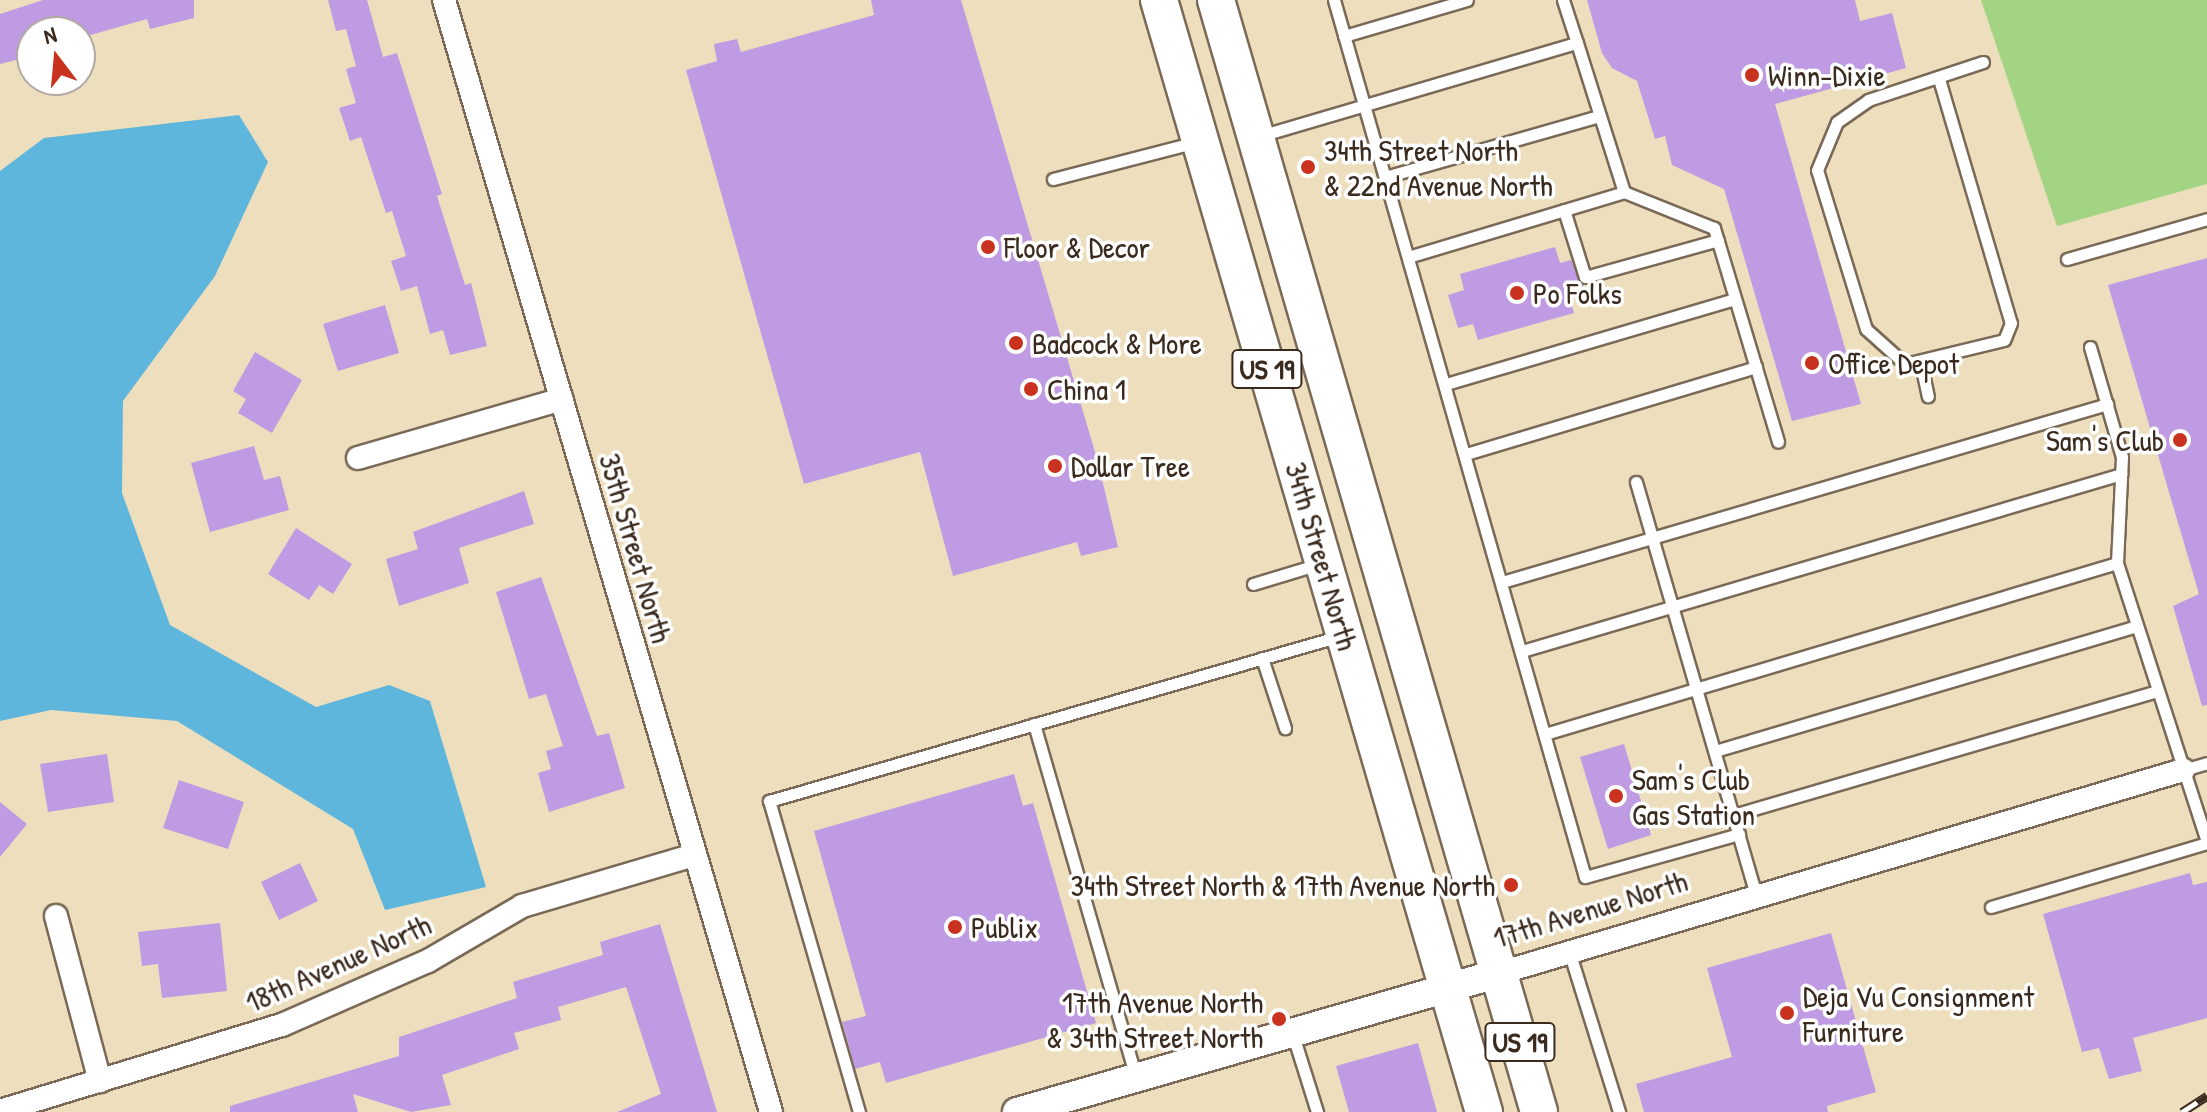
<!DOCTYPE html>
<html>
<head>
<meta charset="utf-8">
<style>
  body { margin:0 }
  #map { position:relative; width:2207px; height:1112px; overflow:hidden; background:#eddfbd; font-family:"Patrick Hand",sans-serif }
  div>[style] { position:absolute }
  .green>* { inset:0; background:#a2d483 }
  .water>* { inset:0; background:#5fb6dc }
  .building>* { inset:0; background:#be9be2 }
  .roads { filter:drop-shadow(2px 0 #796956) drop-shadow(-2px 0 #796956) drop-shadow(0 2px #796956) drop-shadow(0 -2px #796956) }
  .service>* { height:11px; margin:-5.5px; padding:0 5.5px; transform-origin:5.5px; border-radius:5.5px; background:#fff }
  .minor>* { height:22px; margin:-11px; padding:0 11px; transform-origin:11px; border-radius:11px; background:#fff }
  .tertiary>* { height:28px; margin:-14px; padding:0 14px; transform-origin:14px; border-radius:14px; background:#fff }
  .trunk>* { height:36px; margin:-18px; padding:0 18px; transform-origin:18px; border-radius:18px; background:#fff }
  .rail>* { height:9px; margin-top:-4.5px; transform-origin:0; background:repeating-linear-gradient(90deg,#fff 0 18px,#3b2a1e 0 36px); box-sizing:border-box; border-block:2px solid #3b2a1e }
  .dots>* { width:22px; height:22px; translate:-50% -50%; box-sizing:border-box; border:4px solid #fff; border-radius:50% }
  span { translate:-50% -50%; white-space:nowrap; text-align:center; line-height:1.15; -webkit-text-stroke:7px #fff; paint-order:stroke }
  .shield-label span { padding:2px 6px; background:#fff; border:2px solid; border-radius:6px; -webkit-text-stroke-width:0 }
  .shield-label { font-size:28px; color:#3b2a1e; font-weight:700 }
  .poi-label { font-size:30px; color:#3b2a1e }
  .left { translate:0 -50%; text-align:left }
  .right { translate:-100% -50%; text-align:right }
  .street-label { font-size:30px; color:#3b2a1e }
  .north { position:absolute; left:16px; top:16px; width:80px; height:80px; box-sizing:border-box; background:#fff; border:2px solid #b1aaa5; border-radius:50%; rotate:344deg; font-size:22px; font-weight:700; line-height:32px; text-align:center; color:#3b2a1e }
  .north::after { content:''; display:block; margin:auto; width:28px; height:36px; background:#c8321e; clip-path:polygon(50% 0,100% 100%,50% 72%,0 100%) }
</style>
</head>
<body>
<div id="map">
  <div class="green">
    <i style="clip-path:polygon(1981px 0,2207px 0,2207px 184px,2057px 226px)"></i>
  </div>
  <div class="water">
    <i style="clip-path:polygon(239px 115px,268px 162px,215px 276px,123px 401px,122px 493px,170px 625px,316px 707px,389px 685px,430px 701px,486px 887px,385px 910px,353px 829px,177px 721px,51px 710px,0 721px,0 171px,44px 138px)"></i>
  </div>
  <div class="building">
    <i style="clip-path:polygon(43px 0,194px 0,194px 18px,150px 29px,147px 19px,80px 38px,80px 32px,32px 32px,32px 56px,0 64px,0 14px)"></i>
    <i style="clip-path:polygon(328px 0,367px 0,383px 57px,397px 53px,442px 194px,437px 196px,465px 285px,471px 283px,487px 346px,450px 355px,443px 330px,430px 334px,417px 286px,401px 291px,391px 261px,406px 256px,392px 211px,386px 213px,361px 137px,350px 141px,339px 108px,356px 103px,346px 69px,356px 66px,346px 29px,336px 31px)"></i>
    <i style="clip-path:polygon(871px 0,961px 0,1098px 462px,1118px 547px,1081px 556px,1077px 542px,953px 576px,920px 452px,804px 484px,686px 70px,717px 61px,714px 44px,737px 39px,741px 52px,874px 15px)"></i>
    <i style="clip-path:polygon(1587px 0,1855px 0,1860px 21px,1892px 13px,1906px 68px,1775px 104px,1861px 404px,1792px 421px,1724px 189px,1672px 165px,1665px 136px,1655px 139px,1637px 81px,1612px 68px,1602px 53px)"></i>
    <i style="clip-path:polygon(1555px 247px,1560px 263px,1571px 260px,1583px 285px,1585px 292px,1569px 296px,1574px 313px,1478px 340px,1473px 324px,1458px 328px,1448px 295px,1464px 290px,1460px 274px)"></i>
    <i style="clip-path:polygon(2207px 258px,2207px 705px,2202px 706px,2173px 606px,2199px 594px,2108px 285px)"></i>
    <i style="clip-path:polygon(385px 305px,399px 353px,338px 371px,323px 324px)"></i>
    <i style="clip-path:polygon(255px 352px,302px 380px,272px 433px,238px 413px,246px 399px,233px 391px)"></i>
    <i style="clip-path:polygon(254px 446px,264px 480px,280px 476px,289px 510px,210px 532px,191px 463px)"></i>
    <i style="clip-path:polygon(524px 491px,534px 524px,459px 548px,469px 583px,399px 606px,386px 559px,418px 549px,413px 532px)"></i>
    <i style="clip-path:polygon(296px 528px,352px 564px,333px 594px,319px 585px,309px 600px,268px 574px)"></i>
    <i style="clip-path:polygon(541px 577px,597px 736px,609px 733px,625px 788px,549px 812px,538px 773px,551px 769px,546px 751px,563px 746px,546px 694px,529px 699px,496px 592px)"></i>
    <i style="clip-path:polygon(1624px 744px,1651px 835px,1608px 849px,1580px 757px)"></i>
    <i style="clip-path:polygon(107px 754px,114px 802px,48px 812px,40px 764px)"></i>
    <i style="clip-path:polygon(1014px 774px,1023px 806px,1033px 803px,1096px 1023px,886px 1083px,880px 1062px,855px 1069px,842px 1022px,866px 1016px,814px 831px)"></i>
    <i style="clip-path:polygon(179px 780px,244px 802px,228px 849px,163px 828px)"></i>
    <i style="clip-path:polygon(0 802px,27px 824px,0 857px)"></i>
    <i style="clip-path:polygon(300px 863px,318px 901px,279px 920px,261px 882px)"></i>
    <i style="clip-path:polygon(2190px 873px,2193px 885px,2207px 882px,2207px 1018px,2133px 1038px,2142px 1071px,2109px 1079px,2099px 1048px,2082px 1052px,2043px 914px)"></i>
    <i style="clip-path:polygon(220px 923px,227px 991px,162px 998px,158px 964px,142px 966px,138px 932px)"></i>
    <i style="clip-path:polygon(660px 924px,717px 1112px,617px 1112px,661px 1094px,626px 987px,558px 1007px,561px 1020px,514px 1033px,519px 1049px,442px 1075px,451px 1105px,411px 1112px,353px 1094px,358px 1112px,230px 1112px,230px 1106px,399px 1056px,399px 1037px,517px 998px,513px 982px,603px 955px,600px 942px)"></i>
    <i style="clip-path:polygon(1831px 933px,1876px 1092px,1827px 1106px,1828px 1112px,1644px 1112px,1636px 1084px,1732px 1057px,1707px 968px)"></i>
    <i style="clip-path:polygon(1418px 1043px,1437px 1112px,1349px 1112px,1336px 1066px)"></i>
  </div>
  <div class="roads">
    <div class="service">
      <i style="left:1334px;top:0;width:912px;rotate:74.03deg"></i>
      <i style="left:1585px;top:877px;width:160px;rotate:-15.6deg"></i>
      <i style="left:1563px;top:0;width:45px;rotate:72deg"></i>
      <i style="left:1344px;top:36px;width:128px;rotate:-16.3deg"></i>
      <i style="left:1939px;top:79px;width:254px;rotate:73.6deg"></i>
      <i style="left:2011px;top:323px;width:18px;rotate:112deg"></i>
      <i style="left:2004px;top:340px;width:102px;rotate:166.4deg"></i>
      <i style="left:1905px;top:364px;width:52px;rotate:-138.1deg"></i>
      <i style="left:1866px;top:329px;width:166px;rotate:-107.1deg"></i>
      <i style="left:1817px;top:170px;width:52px;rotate:-67.4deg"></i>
      <i style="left:1837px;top:122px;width:38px;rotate:-35deg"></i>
      <i style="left:1868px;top:100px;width:121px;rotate:-18.3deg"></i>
      <i style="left:1260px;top:136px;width:330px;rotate:-16.4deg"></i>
      <i style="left:1577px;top:43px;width:156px;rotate:72.5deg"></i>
      <i style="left:1624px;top:192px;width:97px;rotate:21.8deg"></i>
      <i style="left:1714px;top:228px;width:223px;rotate:73.3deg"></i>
      <i style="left:1385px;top:177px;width:223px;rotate:-15.9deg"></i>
      <i style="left:1053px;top:179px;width:148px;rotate:-14.5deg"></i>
      <i style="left:1564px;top:210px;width:70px;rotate:72.6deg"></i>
      <i style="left:1585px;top:277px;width:138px;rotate:-15.5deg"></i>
      <i style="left:1408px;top:257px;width:226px;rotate:-16.7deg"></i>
      <i style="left:2067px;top:259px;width:146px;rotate:-15.9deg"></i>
      <i style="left:2090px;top:347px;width:115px;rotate:73.8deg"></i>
      <i style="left:2122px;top:457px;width:106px;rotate:92.7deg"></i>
      <i style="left:2117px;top:563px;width:293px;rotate:72.1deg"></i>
      <i style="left:1921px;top:364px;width:33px;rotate:78deg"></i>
      <i style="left:1446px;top:384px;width:301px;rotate:-16.4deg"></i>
      <i style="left:1466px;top:454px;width:303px;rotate:-16.7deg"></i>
      <i style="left:1636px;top:482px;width:429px;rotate:73.8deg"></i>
      <i style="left:1502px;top:582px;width:631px;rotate:-16.39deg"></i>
      <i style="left:1253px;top:584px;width:69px;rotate:-16.9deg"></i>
      <i style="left:1522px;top:651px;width:625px;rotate:-16.46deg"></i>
      <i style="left:1262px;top:658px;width:74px;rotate:71.8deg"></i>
      <i style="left:1034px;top:724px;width:367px;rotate:73.9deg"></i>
      <i style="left:1545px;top:734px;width:597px;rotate:-16.64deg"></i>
      <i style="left:1715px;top:751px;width:440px;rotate:-16.5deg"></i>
      <i style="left:2183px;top:770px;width:25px;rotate:-16deg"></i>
      <i style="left:1733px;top:815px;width:442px;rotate:-16.3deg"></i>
      <i style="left:1991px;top:907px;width:225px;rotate:-16.5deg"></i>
      <i style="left:1569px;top:951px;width:169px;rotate:72.7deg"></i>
      <i style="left:1292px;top:1032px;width:84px;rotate:72.6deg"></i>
      <i style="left:859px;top:1112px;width:324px;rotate:-106.1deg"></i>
      <i style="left:769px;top:801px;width:594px;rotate:-16.12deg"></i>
    </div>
    <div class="minor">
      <i style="left:444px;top:0;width:1159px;rotate:73.61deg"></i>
      <i style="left:358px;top:458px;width:212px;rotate:-16.1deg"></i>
      <i style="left:56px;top:916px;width:171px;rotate:75.1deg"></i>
      <i style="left:1500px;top:973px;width:713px;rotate:-16.55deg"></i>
      <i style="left:0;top:1111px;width:295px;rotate:-17deg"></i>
      <i style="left:282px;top:1025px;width:159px;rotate:-23.7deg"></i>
      <i style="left:428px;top:961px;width:109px;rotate:-30.3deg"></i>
      <i style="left:522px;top:906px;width:179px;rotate:-16.5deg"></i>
    </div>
    <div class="tertiary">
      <i style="left:1017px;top:1112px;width:503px;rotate:-16.06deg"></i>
    </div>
    <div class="trunk">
      <i style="left:1159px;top:0;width:1159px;rotate:73.71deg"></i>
      <i style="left:1216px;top:0;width:1158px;rotate:73.8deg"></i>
    </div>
  </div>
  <div class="rail">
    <i style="left:2182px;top:1112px;width:30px;rotate:-33deg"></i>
  </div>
  <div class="dots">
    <i style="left:1752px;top:75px;background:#c8321e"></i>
    <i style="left:1308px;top:167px;background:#c8321e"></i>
    <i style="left:988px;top:247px;background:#c8321e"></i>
    <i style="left:1517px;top:293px;background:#c8321e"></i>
    <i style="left:1016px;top:343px;background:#c8321e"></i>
    <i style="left:1812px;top:363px;background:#c8321e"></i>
    <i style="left:1031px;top:389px;background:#c8321e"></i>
    <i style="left:2180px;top:440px;background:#c8321e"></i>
    <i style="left:1055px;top:466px;background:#c8321e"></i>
    <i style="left:1616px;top:796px;background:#c8321e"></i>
    <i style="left:1511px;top:885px;background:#c8321e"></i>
    <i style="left:955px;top:927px;background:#c8321e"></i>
    <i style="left:1787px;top:1013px;background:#c8321e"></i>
    <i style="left:1279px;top:1019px;background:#c8321e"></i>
  </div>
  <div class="shield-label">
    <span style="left:1267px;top:369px">US 19</span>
    <span style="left:1520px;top:1042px">US 19</span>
  </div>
  <div class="poi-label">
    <span class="left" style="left:1768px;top:75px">Winn-Dixie</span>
    <span class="left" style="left:1324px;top:167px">34th Street North<br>&amp; 22nd Avenue North</span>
    <span class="left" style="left:1004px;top:247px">Floor &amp; Decor</span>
    <span class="left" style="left:1533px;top:293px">Po Folks</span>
    <span class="left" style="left:1032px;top:343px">Badcock &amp; More</span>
    <span class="left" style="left:1828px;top:363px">Office Depot</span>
    <span class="left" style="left:1047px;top:389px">China 1</span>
    <span class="right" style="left:2164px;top:440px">Sam's Club</span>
    <span class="left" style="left:1071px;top:466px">Dollar Tree</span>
    <span class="left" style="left:1632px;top:796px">Sam's Club<br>Gas Station</span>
    <span class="right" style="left:1495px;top:885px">34th Street North &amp; 17th Avenue North</span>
    <span class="left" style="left:971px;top:927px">Publix</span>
    <span class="left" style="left:1803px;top:1013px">Deja Vu Consignment<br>Furniture</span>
    <span class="right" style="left:1263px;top:1019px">17th Avenue North<br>&amp; 34th Street North</span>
  </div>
  <div class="street-label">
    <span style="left:636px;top:548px;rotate:74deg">35th Street North</span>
    <span style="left:1322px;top:556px;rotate:74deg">34th Street North</span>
    <span style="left:1590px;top:909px;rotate:-17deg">17th Avenue North</span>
    <span style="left:338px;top:963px;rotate:-24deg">18th Avenue North</span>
  </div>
  <div class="north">N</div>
</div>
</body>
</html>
